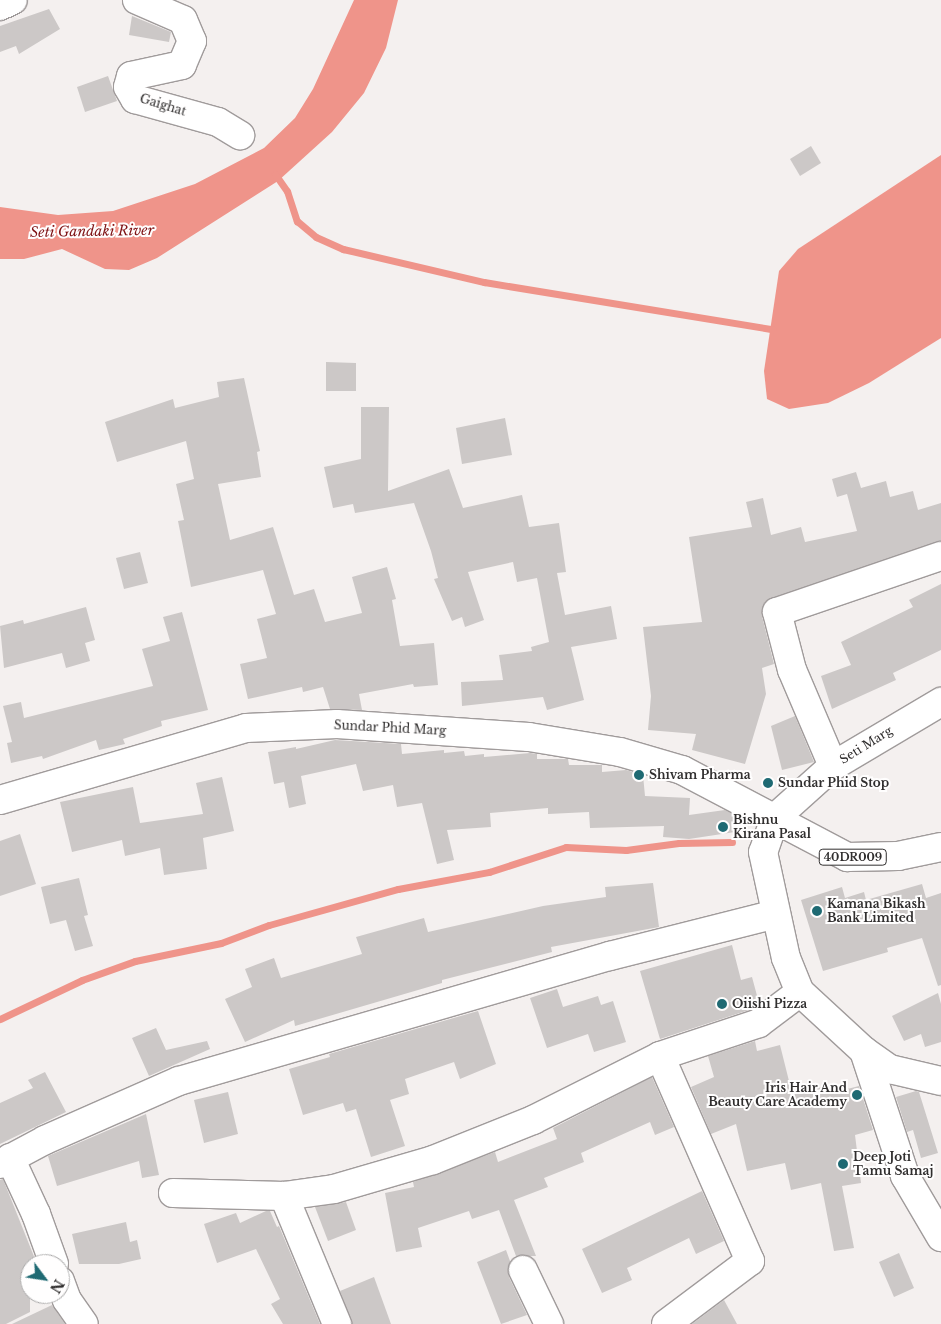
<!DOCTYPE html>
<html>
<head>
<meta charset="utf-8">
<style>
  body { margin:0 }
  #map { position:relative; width:941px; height:1324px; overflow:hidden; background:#f4f0ef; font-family:"Libre Baskerville",serif }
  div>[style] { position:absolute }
  .water>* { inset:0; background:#ef948a }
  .stream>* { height:7px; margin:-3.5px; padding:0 3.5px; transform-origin:3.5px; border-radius:3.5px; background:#ef948a }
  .building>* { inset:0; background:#ccc8c7 }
  .roads { filter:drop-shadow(1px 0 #a09b9b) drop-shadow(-1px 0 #a09b9b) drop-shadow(0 1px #a09b9b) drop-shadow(0 -1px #a09b9b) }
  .minor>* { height:28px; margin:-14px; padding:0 14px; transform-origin:14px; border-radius:14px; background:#fff }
  .major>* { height:28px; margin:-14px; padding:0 14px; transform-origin:14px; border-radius:14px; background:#fff }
  .dots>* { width:14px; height:14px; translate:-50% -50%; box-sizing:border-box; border:2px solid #fffefe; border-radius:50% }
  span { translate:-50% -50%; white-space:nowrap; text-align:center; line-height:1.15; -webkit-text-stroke:4px #fffefe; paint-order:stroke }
  .shield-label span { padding:1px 4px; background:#fffefe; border:1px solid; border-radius:4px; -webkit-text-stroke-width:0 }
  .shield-label { font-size:11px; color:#302e2e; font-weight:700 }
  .street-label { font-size:12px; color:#302e2e }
  .poi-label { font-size:12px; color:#302e2e; font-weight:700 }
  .left { translate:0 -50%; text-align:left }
  .right { translate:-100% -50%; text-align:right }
  .water-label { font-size:14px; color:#7f1315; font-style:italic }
  .north { position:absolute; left:20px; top:1254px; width:50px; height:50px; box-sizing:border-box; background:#fffefe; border:1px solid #acabab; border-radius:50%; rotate:121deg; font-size:14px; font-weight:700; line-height:20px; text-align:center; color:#302e2e }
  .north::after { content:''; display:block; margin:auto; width:18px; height:22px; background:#1f6a73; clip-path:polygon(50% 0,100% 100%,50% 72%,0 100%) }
</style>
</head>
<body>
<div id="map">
  <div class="water">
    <i style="clip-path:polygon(354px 0,398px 0,386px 48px,364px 93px,332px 132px,278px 181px,157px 258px,129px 270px,105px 269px,62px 249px,24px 259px,0 259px,0 207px,58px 215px,113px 211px,195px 184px,264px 148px,295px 118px,313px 89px)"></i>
    <i style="clip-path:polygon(941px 155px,941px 338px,869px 383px,828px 403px,789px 409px,767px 399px,764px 371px,779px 271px,798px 249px)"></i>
  </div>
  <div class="stream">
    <i style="left:275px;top:174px;width:21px;rotate:55deg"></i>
    <i style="left:287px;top:191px;width:32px;rotate:72deg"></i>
    <i style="left:297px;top:221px;width:25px;rotate:40deg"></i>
    <i style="left:316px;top:237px;width:30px;rotate:24deg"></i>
    <i style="left:343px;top:249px;width:145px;rotate:13.2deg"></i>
    <i style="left:484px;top:282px;width:292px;rotate:9.3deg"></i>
    <i style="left:0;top:1019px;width:91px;rotate:-25.4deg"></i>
    <i style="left:82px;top:980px;width:56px;rotate:-19.7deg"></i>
    <i style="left:135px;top:961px;width:88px;rotate:-11.8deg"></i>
    <i style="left:221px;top:943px;width:51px;rotate:-20.6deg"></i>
    <i style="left:269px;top:925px;width:134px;rotate:-15.6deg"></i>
    <i style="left:398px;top:889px;width:93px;rotate:-10.6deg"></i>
    <i style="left:489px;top:872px;width:81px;rotate:-18deg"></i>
    <i style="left:566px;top:847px;width:60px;rotate:2.9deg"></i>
    <i style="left:626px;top:850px;width:53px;rotate:-7.5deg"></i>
    <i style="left:679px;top:843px;width:53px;rotate:-1.1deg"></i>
  </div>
  <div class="building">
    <i style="clip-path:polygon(49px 9px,60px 29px,19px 54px,16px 46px,0 52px,0 26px)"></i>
    <i style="clip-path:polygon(132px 16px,171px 32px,169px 42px,129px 35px)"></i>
    <i style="clip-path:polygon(108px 76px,117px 101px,85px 112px,77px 87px)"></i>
    <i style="clip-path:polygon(811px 146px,821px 163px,800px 176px,790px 159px)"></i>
    <i style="clip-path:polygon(326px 362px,356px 363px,356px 391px,326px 391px)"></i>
    <i style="clip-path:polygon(244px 378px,260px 451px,257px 452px,261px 477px,218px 484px,230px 540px,273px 527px,294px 595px,314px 589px,325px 622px,362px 613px,352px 577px,387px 567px,396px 599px,392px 600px,400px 646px,434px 643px,438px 685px,414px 687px,413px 684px,359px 694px,362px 710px,330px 709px,323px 687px,303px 692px,302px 687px,248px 699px,240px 664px,267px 658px,257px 619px,276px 614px,263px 570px,191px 587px,178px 521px,184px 520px,176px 484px,194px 479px,186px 441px,117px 462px,105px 422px,173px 399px,175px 408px,219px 397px,217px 382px)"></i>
    <i style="clip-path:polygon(361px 407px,389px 407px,388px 491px,449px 469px,463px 508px,522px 495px,529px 527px,559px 523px,566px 572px,557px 573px,565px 615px,611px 606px,617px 639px,571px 647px,584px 700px,547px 710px,543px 697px,462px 706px,461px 682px,503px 680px,499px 655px,532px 651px,531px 647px,549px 642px,537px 578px,517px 582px,513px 562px,468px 572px,484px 620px,465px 627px,462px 617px,452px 621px,434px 579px,438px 578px,431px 551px,414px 503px,355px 513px,353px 504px,333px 508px,324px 467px,361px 459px)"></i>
    <i style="clip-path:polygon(505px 418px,512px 455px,462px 464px,456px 428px)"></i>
    <i style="clip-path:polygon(856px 472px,861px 488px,886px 481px,890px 497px,913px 491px,918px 510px,941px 503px,941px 541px,765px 602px,762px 616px,774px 664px,762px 668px,766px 694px,745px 764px,692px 750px,696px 734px,648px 730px,651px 696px,643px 627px,702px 622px,689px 537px,752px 527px,746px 502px,763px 498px,771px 535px,801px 527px,805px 542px,857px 531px,847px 494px,837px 497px,832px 479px)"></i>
    <i style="clip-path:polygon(140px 552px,148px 583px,124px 589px,116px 558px)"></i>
    <i style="clip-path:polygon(941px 584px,941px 650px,893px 673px,896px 680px,832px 709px,821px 676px,851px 665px,841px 642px,913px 607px,909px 600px)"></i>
    <i style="clip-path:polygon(86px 607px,95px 640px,85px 643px,90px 661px,66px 668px,62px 653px,4px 668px,0 626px,23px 620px,24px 624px)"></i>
    <i style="clip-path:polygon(182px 612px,208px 710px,161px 721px,162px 726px,123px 739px,125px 744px,99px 750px,96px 740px,43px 759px,42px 756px,11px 763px,7px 743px,12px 742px,3px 706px,21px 702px,24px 718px,153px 686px,142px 649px,170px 641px,163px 617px)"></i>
    <i style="clip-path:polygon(795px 716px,814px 762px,782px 770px,771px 726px)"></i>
    <i style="clip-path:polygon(335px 740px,401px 744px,402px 754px,444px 750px,444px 753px,464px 751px,465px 756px,484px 754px,484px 757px,530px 753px,537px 754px,537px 759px,568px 759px,569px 765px,602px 765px,602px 772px,626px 770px,643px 775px,645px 796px,690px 798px,689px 815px,725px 810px,733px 814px,735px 832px,689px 839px,663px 837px,664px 826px,590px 828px,589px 812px,548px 814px,548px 808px,490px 813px,491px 827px,447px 830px,454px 860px,437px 864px,422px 803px,397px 807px,393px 785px,363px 791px,356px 764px,301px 776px,306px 804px,289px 808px,284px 782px,274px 784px,268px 752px,296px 747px,296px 749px)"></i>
    <i style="clip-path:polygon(222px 777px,234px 831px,203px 838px,207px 869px,164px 875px,160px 848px,125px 856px,122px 840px,72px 852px,60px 802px,133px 787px,140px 823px,203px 814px,196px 783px)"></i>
    <i style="clip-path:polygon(20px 834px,36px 884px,0 896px,0 841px)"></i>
    <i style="clip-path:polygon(79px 878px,88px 915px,84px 916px,93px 946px,75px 951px,66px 920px,50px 924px,41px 887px)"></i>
    <i style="clip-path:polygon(653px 883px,659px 927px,551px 947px,552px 952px,442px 980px,442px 983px,295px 1026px,294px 1020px,245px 1042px,225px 999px,252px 987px,245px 969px,274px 958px,281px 978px,362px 954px,356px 937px,424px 918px,428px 932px,543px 906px,606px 897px,605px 887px)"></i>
    <i style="clip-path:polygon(922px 884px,926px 898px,941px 893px,941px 985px,938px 986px,922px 938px,887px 948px,888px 952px,823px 971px,801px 900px,842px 887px,845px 898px,864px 892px,866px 900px)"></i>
    <i style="clip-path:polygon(732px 945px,741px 980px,752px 977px,759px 1003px,752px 1009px,660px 1039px,640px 971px)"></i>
    <i style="clip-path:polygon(557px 989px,563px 1007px,598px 996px,601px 1005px,613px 1001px,626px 1042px,594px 1052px,588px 1034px,547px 1048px,530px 998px)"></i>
    <i style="clip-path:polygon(938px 993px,941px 1004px,941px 1042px,925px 1047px,921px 1034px,904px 1041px,892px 1016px)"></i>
    <i style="clip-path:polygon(478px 1011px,496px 1064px,460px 1079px,454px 1062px,405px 1079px,409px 1094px,390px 1100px,405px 1146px,371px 1157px,356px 1109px,346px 1112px,343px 1103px,303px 1115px,289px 1069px,330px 1057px,329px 1054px)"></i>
    <i style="clip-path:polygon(156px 1028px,166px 1050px,207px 1041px,210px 1049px,149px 1076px,132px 1038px)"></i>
    <i style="clip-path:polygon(755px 1041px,757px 1051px,780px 1045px,791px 1089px,808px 1084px,809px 1090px,826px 1086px,828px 1094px,859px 1086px,873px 1130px,855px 1135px,861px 1183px,842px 1186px,854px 1248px,834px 1251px,821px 1183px,791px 1190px,785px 1163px,747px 1171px,736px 1124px,711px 1134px,691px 1087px,714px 1077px,708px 1056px)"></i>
    <i style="clip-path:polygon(45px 1072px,66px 1112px,0 1144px,0 1103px,33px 1088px,28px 1080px)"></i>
    <i style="clip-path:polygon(652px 1077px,674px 1127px,655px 1135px,650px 1122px,581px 1153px,584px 1162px,544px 1178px,548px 1187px,514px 1200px,536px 1256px,516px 1256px,499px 1210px,472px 1219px,469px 1211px,418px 1228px,422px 1247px,396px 1252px,385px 1193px,414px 1187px,413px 1182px,495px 1152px,498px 1162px,557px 1139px,553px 1128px)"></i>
    <i style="clip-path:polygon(916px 1091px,919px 1092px,938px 1153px,921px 1158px,913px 1130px,907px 1132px,896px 1097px)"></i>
    <i style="clip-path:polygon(228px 1092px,238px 1134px,204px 1143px,194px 1100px)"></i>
    <i style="clip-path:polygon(146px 1114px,159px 1175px,142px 1178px,139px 1161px,57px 1186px,48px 1156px)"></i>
    <i style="clip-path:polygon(3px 1179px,37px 1264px,30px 1264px,30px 1312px,6px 1324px,0 1324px,0 1180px)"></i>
    <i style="clip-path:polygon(702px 1191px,724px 1241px,696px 1254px,689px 1238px,627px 1268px,632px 1280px,602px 1293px,582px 1249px)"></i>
    <i style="clip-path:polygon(346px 1202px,356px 1230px,328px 1241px,315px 1207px)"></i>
    <i style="clip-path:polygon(266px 1211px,270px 1211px,277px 1227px,279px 1226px,320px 1324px,283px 1324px,271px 1304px,280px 1299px,256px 1249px,217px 1263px,204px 1224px,236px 1213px,240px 1223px)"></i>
    <i style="clip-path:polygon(126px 1222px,130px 1242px,137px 1240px,141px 1259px,119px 1264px,79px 1264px,72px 1234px)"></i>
    <i style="clip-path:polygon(506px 1250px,510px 1261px,509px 1277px,527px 1315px,501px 1324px,477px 1262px)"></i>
    <i style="clip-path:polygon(899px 1253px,914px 1288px,894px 1297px,879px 1262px)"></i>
    <i style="clip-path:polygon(374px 1277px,391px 1324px,352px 1324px,340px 1291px)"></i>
    <i style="clip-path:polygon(724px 1300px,737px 1324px,692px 1324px)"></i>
    <i style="clip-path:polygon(52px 1305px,65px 1324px,12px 1324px)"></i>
  </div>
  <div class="roads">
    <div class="minor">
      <i style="left:137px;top:0;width:50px;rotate:23.5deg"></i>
      <i style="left:183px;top:20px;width:23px;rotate:67deg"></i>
      <i style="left:192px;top:41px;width:26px;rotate:113deg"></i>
      <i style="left:182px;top:65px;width:52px;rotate:167.8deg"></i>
      <i style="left:131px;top:76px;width:11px;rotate:105deg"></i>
      <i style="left:128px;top:87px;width:14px;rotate:60deg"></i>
      <i style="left:135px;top:99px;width:86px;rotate:15.5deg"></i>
      <i style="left:218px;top:122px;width:26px;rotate:31deg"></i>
      <i style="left:0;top:6px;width:14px;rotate:-25deg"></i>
      <i style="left:833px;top:766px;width:104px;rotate:-113.1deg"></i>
      <i style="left:792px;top:670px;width:60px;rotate:-104.5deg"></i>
      <i style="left:777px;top:612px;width:173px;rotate:-18.9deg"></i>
      <i style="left:775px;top:818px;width:78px;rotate:-41.9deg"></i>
      <i style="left:833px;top:766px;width:126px;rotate:-30.7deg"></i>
      <i style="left:864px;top:1051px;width:132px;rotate:71.8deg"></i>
      <i style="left:905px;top:1176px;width:71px;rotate:59.5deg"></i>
      <i style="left:660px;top:1056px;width:224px;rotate:66.3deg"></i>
      <i style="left:750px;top:1261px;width:105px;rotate:143.1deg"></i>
      <i style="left:10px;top:1158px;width:62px;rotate:65.1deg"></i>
      <i style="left:36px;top:1214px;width:53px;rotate:70.2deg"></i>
      <i style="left:0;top:1164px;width:51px;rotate:-28.1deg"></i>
      <i style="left:45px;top:1140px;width:146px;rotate:-23.8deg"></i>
      <i style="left:179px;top:1081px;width:449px;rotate:-16.2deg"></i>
      <i style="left:610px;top:956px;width:171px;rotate:-14.2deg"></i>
      <i style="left:173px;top:1193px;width:111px;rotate:1.5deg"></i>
      <i style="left:284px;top:1196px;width:50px;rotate:-8deg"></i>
      <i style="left:334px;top:1189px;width:103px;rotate:-16.3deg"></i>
      <i style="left:433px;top:1160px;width:108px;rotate:-21.8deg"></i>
      <i style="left:533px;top:1120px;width:142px;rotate:-26.7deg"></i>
      <i style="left:660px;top:1056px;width:104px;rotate:-18.4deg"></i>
      <i style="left:759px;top:1023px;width:51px;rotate:-37.1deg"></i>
      <i style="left:284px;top:1196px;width:139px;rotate:67.5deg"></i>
      <i style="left:523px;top:1270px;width:60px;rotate:64.3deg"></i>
      <i style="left:60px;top:1281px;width:20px;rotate:70deg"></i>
      <i style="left:67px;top:1300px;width:29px;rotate:55deg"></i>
    </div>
    <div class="major">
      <i style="left:0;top:800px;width:256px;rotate:-16.3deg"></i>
      <i style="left:246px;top:728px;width:91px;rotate:-2.5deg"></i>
      <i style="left:337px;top:724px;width:192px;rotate:3.9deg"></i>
      <i style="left:529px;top:737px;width:92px;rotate:9.4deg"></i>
      <i style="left:620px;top:752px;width:65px;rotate:16.2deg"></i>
      <i style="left:682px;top:770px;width:187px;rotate:27.8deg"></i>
      <i style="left:847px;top:857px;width:51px;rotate:-1.1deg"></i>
      <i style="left:898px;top:856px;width:44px;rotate:-11.8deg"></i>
      <i style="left:775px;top:818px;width:36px;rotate:109deg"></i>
      <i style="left:763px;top:852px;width:108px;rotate:77.8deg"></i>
      <i style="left:786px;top:958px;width:37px;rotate:68deg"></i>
      <i style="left:800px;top:992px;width:87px;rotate:42.7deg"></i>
      <i style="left:864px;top:1051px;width:32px;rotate:35deg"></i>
      <i style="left:890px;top:1069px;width:52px;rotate:13.2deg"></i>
    </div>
  </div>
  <div class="dots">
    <i style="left:639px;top:775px;background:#1f6a73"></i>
    <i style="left:768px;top:783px;background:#1f6a73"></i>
    <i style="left:723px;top:827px;background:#1f6a73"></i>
    <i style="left:817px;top:911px;background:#1f6a73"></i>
    <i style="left:722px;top:1004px;background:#1f6a73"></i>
    <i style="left:857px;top:1095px;background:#1f6a73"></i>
    <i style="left:843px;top:1164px;background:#1f6a73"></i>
  </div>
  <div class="shield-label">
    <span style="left:853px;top:857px">40DR009</span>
  </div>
  <div class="street-label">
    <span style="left:163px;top:105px;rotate:17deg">Gaighat</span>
    <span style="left:390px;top:728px;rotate:3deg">Sundar Phid Marg</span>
    <span style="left:866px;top:745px;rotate:-32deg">Seti Marg</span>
  </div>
  <div class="poi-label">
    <span class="left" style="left:649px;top:775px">Shivam Pharma</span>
    <span class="left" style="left:778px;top:783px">Sundar Phid Stop</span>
    <span class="left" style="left:733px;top:827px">Bishnu<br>Kirana Pasal</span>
    <span class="left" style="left:827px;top:911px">Kamana Bikash<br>Bank Limited</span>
    <span class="left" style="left:732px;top:1004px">Oiishi Pizza</span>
    <span class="right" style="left:847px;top:1095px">Iris Hair And<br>Beauty Care Academy</span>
    <span class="left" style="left:853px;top:1164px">Deep Joti<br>Tamu Samaj</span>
  </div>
  <div class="water-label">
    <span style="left:92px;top:231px;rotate:-1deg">Seti Gandaki River</span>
  </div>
  <div class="north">N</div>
</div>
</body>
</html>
